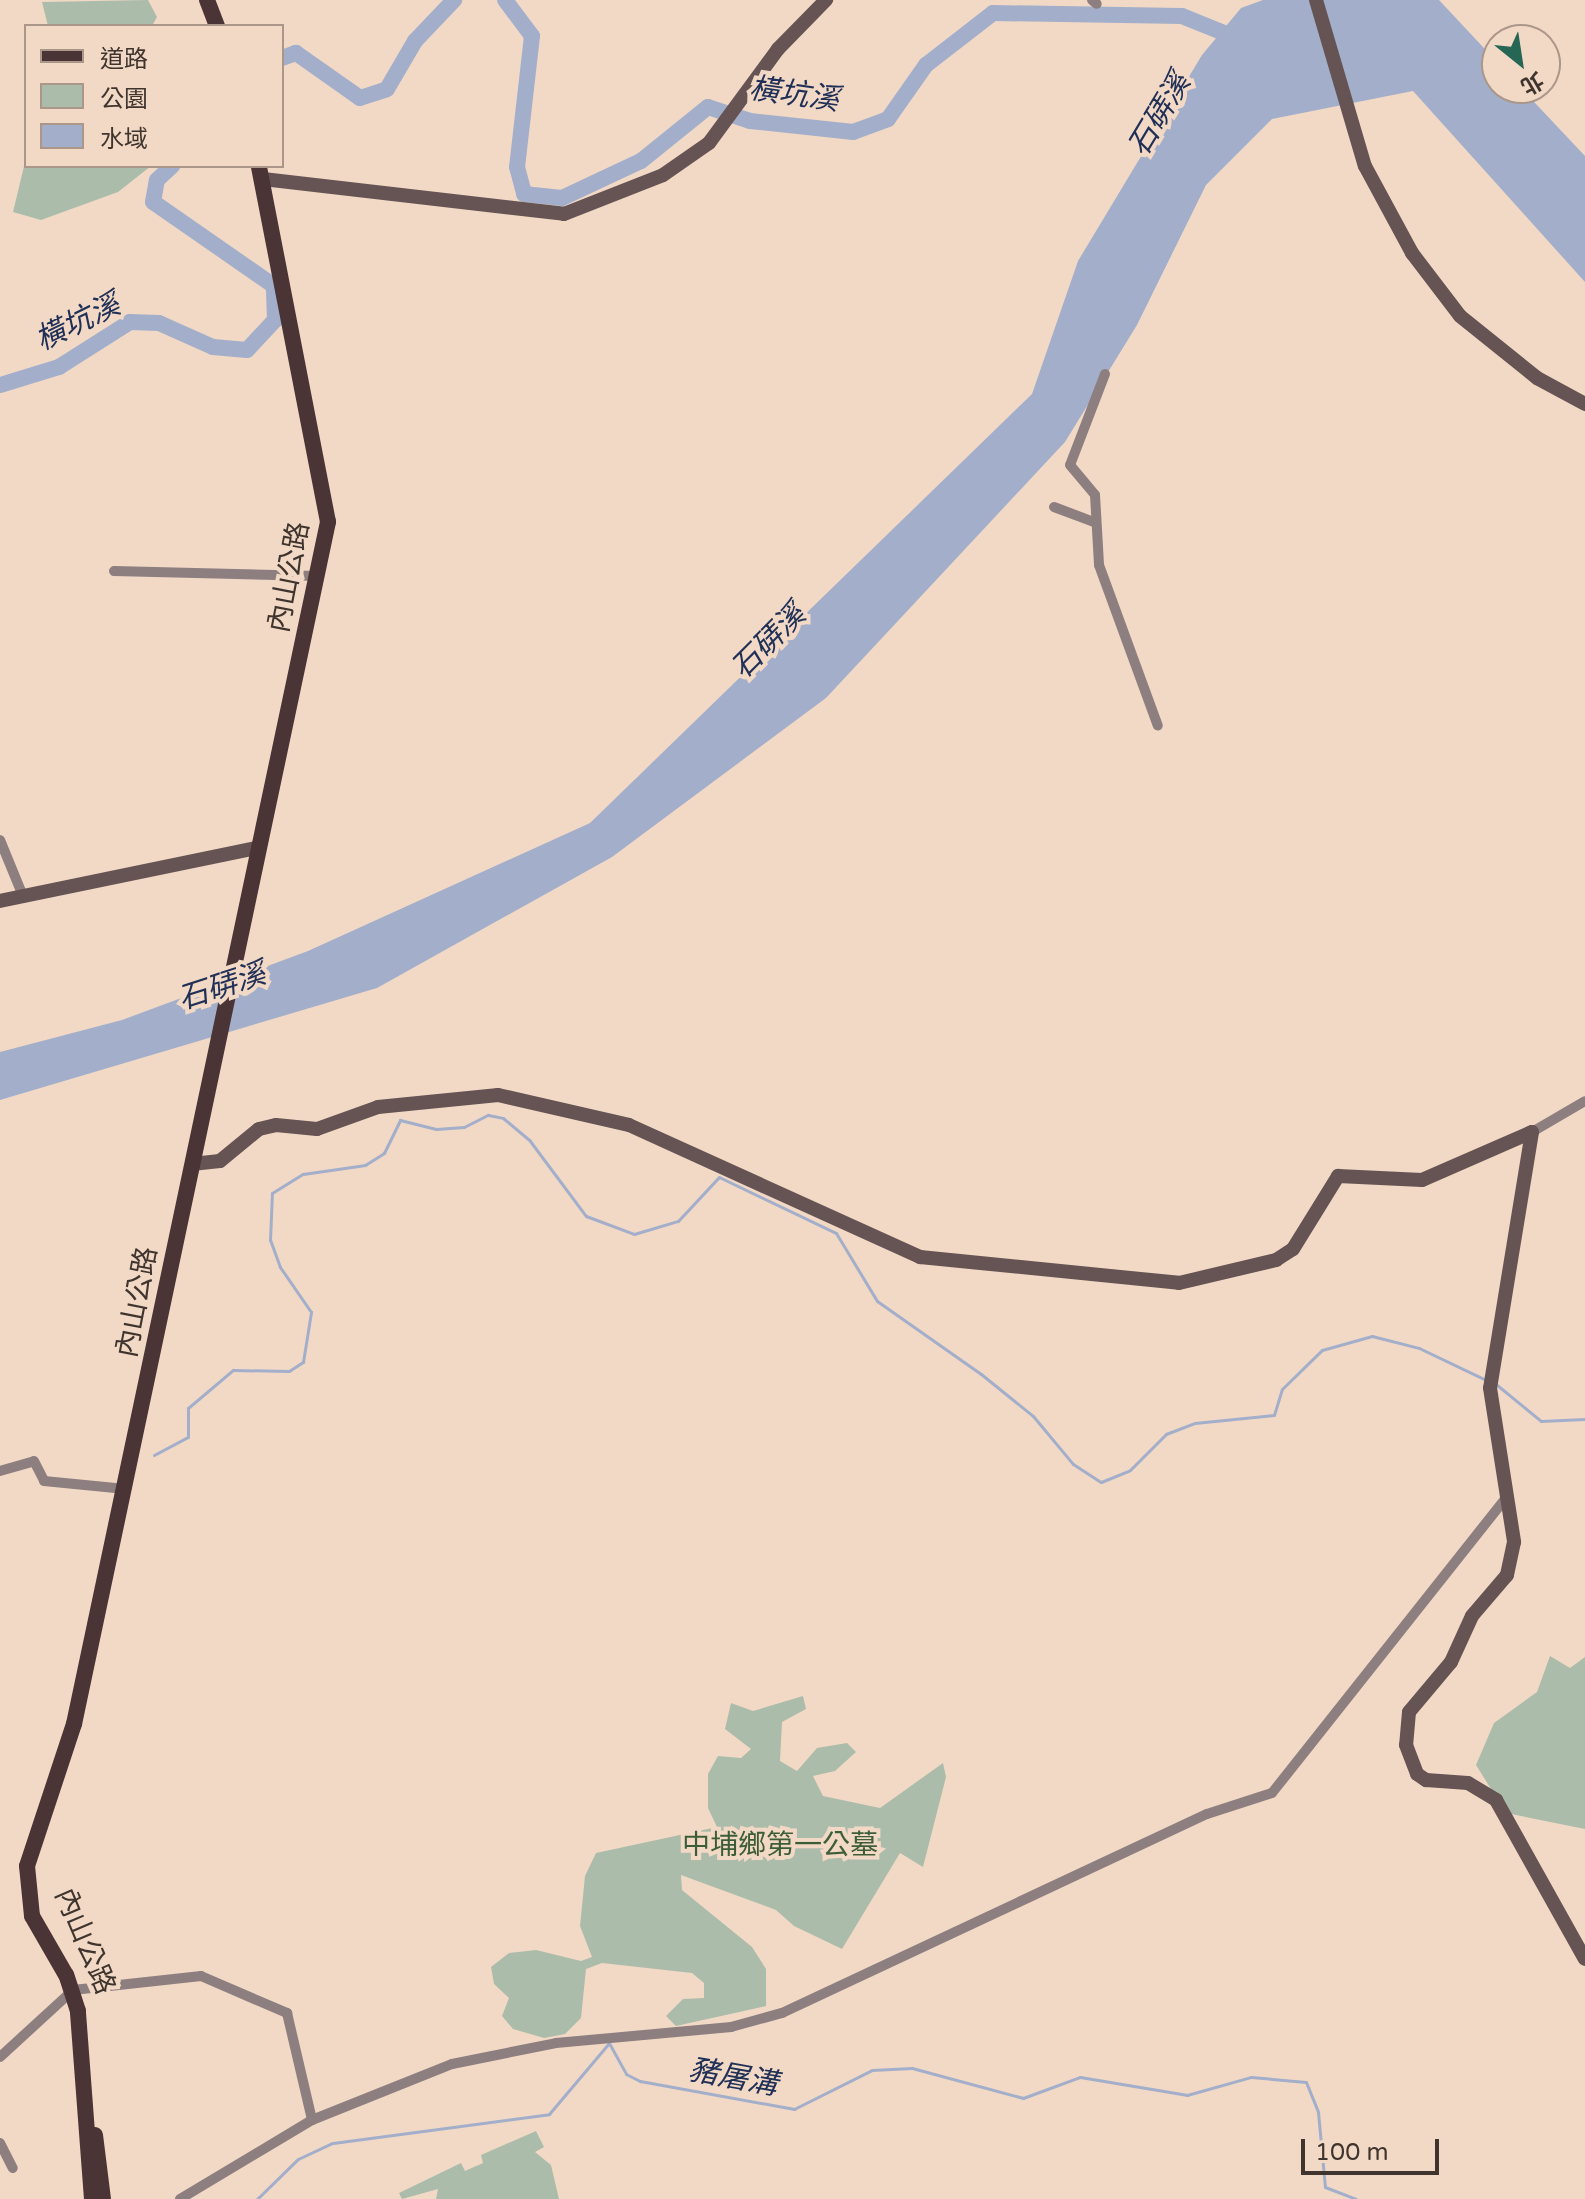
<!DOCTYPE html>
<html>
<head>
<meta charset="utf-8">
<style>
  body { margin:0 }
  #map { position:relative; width:1585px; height:2199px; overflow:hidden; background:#f2d9c6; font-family:"Varela Round","Noto Sans TC",sans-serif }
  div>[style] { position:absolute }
  .green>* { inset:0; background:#acbcaa }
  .water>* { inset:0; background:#a3afca }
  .stream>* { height:3px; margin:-1.5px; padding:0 1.5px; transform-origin:1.5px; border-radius:1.5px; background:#a3afca }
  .river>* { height:16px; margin:-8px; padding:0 8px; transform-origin:8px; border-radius:8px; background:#a3afca }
  .street>* { height:10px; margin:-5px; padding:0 5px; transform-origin:5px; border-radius:5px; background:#8d7f80 }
  .secondary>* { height:14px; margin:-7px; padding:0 7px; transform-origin:7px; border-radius:7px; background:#665353 }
  .primary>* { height:16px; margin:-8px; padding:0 8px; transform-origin:8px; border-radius:8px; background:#4a3435 }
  span { translate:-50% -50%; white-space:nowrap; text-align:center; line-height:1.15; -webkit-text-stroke:8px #f2d9c6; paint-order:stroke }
  .street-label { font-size:28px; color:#3f352e }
  .park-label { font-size:28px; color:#3c5d38 }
  .water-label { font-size:30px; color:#203056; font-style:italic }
  .legend { position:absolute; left:24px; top:24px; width:260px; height:144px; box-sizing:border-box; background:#f2d9c6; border:2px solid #aa9789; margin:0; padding:10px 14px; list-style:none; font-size:24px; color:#3f352e }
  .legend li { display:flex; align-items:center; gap:16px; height:40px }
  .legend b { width:40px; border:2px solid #aa9789 }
  .north { position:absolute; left:1481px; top:24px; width:80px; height:80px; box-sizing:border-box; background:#f2d9c6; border:2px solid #aa9789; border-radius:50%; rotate:150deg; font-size:22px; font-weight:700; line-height:32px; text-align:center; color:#3f352e }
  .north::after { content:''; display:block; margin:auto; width:28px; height:36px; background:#266654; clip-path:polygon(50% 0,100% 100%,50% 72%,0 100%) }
  .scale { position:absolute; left:1301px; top:2139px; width:138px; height:36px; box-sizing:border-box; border:4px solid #3f352e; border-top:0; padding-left:10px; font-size:24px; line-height:28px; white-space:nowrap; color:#3f352e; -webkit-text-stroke:6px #f2d9c6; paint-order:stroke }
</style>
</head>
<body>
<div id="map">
  <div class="green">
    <i style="clip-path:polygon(148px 0,157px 17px,152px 26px,48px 26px,42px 2px)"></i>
    <i style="clip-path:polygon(26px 158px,26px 166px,151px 166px,118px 192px,41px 220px,13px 212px)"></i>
    <i style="clip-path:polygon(1550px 1656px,1570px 1668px,1585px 1657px,1585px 1829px,1506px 1813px,1476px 1765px,1494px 1723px,1537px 1692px)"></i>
    <i style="clip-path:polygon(803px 1696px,806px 1709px,782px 1722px,780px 1761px,797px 1771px,817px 1748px,847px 1743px,856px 1752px,835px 1771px,813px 1776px,823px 1796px,880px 1808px,943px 1763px,946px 1777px,923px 1867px,900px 1853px,842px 1949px,794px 1926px,776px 1910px,681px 1875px,682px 1890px,752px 1947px,766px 1969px,766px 2006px,676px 2026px,666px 2016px,683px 1999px,704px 1998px,704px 1983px,692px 1973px,602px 1963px,586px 1969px,581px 2018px,565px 2034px,544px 2038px,513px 2029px,502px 2016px,509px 1998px,494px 1984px,491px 1967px,509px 1953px,536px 1950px,581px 1961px,592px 1957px,580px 1926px,585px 1876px,596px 1853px,717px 1827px,708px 1808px,708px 1774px,718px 1756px,741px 1758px,751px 1749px,725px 1729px,731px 1703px,753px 1711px)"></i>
    <i style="clip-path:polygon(536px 2131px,544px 2147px,535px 2152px,551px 2165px,559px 2199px,436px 2199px,438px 2189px,402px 2199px,399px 2193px,461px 2163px,465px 2171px,483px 2163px,481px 2155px)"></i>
  </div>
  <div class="water">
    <i style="clip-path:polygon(1263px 0,1439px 0,1497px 62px,1497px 88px,1521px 88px,1585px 156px,1585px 282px,1413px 91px,1272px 119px,1206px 185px,1137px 325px,1065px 442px,826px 698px,612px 857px,377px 988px,0 1100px,0 1052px,122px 1020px,308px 951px,590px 823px,1032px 394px,1078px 261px,1202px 55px,1241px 8px)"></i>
  </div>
  <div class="stream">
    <i style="left:1497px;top:1385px;width:57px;rotate:39.3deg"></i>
    <i style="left:1541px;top:1421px;width:44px;rotate:-2.6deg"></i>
    <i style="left:154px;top:1455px;width:38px;rotate:-28deg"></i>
    <i style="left:188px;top:1437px;width:29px;rotate:-90deg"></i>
    <i style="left:188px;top:1408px;width:59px;rotate:-40.2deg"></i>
    <i style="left:233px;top:1370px;width:56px;rotate:1deg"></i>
    <i style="left:289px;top:1371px;width:17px;rotate:-33deg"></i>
    <i style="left:303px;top:1362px;width:51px;rotate:-80.9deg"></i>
    <i style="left:311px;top:1312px;width:55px;rotate:-124.6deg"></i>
    <i style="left:280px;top:1267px;width:29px;rotate:-110deg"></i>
    <i style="left:270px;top:1240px;width:47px;rotate:-87.6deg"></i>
    <i style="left:272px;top:1193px;width:36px;rotate:-32deg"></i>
    <i style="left:303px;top:1174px;width:63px;rotate:-8.3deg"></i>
    <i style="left:365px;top:1165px;width:22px;rotate:-32deg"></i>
    <i style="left:384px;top:1153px;width:37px;rotate:-64deg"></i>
    <i style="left:400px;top:1120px;width:37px;rotate:14deg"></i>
    <i style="left:436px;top:1129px;width:28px;rotate:-4deg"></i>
    <i style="left:464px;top:1127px;width:27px;rotate:-27deg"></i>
    <i style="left:488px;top:1115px;width:15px;rotate:11deg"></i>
    <i style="left:503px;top:1118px;width:35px;rotate:40deg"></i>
    <i style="left:530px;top:1141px;width:94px;rotate:53.3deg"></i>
    <i style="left:586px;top:1216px;width:51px;rotate:20.6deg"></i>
    <i style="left:634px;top:1234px;width:46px;rotate:-16.5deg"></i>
    <i style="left:678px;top:1221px;width:60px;rotate:-47deg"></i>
    <i style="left:719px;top:1177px;width:130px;rotate:25.6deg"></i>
    <i style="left:836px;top:1233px;width:79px;rotate:58.9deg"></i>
    <i style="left:877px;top:1301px;width:127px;rotate:35.1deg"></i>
    <i style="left:981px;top:1374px;width:67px;rotate:38.9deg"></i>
    <i style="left:1033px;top:1416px;width:62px;rotate:50.2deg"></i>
    <i style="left:1073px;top:1464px;width:33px;rotate:33deg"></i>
    <i style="left:1101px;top:1482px;width:31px;rotate:-22deg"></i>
    <i style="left:1130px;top:1470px;width:51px;rotate:-45deg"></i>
    <i style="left:1166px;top:1434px;width:31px;rotate:-21deg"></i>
    <i style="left:1195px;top:1423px;width:79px;rotate:-5.8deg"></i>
    <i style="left:1274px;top:1415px;width:27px;rotate:-73deg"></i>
    <i style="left:1282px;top:1389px;width:56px;rotate:-44.3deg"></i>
    <i style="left:1322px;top:1350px;width:52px;rotate:-15.6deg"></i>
    <i style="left:1372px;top:1336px;width:49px;rotate:14.3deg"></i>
    <i style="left:1419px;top:1348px;width:74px;rotate:25.5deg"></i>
    <i style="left:257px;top:2199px;width:57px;rotate:-44.3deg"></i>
    <i style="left:298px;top:2159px;width:38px;rotate:-25deg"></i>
    <i style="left:333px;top:2143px;width:218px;rotate:-7.6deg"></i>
    <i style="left:549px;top:2114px;width:93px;rotate:-49.8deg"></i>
    <i style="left:609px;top:2043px;width:35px;rotate:61deg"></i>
    <i style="left:626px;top:2074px;width:16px;rotate:27deg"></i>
    <i style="left:640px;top:2081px;width:157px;rotate:10.3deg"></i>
    <i style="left:794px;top:2109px;width:87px;rotate:-26.6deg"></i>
    <i style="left:872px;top:2070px;width:40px;rotate:-2.9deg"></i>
    <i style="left:912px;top:2068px;width:115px;rotate:15.1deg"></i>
    <i style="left:1023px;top:2098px;width:61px;rotate:-20.2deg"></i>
    <i style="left:1080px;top:2077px;width:109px;rotate:9.5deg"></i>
    <i style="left:1187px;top:2095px;width:66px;rotate:-15.7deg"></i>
    <i style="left:1251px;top:2077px;width:55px;rotate:5.2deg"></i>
    <i style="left:1306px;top:2082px;width:32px;rotate:68deg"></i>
    <i style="left:1318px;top:2112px;width:75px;rotate:84.7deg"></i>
    <i style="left:1325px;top:2187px;width:33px;rotate:21deg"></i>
  </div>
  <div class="river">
    <i style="left:505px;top:0;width:45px;rotate:53.1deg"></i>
    <i style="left:532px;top:36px;width:132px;rotate:96.5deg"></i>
    <i style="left:517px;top:167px;width:28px;rotate:75deg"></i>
    <i style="left:524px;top:194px;width:38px;rotate:6deg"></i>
    <i style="left:562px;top:198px;width:87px;rotate:-25.1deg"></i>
    <i style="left:641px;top:161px;width:86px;rotate:-38.9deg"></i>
    <i style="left:708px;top:107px;width:44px;rotate:18.4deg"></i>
    <i style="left:750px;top:121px;width:104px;rotate:6.1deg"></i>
    <i style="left:853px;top:132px;width:37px;rotate:-20deg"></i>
    <i style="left:888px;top:119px;width:66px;rotate:-54.9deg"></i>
    <i style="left:926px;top:65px;width:85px;rotate:-37.8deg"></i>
    <i style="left:993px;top:13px;width:189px;rotate:0.9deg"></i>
    <i style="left:1182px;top:16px;width:61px;rotate:22deg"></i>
    <i style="left:282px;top:58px;width:15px;rotate:-20deg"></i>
    <i style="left:296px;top:53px;width:78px;rotate:35.1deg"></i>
    <i style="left:360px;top:98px;width:28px;rotate:-18deg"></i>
    <i style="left:387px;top:89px;width:56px;rotate:-59.7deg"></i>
    <i style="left:415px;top:41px;width:57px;rotate:-46.4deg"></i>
    <i style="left:0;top:385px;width:62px;rotate:-17deg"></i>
    <i style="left:59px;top:367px;width:84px;rotate:-32.4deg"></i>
    <i style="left:130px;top:322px;width:29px;rotate:2deg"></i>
    <i style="left:159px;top:323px;width:59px;rotate:24deg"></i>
    <i style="left:213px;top:347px;width:34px;rotate:5deg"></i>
    <i style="left:247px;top:350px;width:41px;rotate:-47deg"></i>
    <i style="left:275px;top:320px;width:34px;rotate:-92deg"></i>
    <i style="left:274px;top:286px;width:147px;rotate:-145.2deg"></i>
    <i style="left:153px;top:202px;width:22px;rotate:-80deg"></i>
    <i style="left:157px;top:180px;width:21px;rotate:-43deg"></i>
  </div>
  <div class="street">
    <i style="left:1092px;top:0;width:6px;rotate:39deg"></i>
    <i style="left:1105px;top:374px;width:97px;rotate:111deg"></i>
    <i style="left:1070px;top:465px;width:39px;rotate:50deg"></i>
    <i style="left:1095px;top:495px;width:70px;rotate:86.7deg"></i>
    <i style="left:1099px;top:565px;width:171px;rotate:69.9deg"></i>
    <i style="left:1054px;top:507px;width:43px;rotate:20.6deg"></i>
    <i style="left:114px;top:571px;width:204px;rotate:1.4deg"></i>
    <i style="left:0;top:840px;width:61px;rotate:67.7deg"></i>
    <i style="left:1532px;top:1132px;width:61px;rotate:-30.3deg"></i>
    <i style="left:0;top:1471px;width:35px;rotate:-16deg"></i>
    <i style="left:34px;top:1461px;width:22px;rotate:63deg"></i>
    <i style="left:44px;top:1481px;width:82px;rotate:5.6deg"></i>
    <i style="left:0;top:2057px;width:99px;rotate:-42.5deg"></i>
    <i style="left:73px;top:1990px;width:129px;rotate:-6.2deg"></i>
    <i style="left:201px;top:1976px;width:94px;rotate:23.3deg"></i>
    <i style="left:287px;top:2013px;width:110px;rotate:76.8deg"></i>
    <i style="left:0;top:2143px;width:28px;rotate:63deg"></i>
    <i style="left:180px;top:2199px;width:154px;rotate:-30.9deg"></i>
    <i style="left:312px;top:2120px;width:151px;rotate:-21.8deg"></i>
    <i style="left:452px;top:2064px;width:106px;rotate:-11.4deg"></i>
    <i style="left:556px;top:2043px;width:176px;rotate:-5.2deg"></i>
    <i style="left:731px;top:2027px;width:53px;rotate:-15.4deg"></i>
    <i style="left:782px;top:2013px;width:469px;rotate:-25.1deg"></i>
    <i style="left:1207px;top:1814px;width:68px;rotate:-17.9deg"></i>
    <i style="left:1272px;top:1793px;width:377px;rotate:-51.6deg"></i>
  </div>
  <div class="secondary">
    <i style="left:1316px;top:0;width:173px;rotate:73.6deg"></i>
    <i style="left:1365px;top:166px;width:99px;rotate:61.6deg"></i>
    <i style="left:1412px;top:253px;width:79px;rotate:52.7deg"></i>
    <i style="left:1460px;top:316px;width:99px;rotate:38.8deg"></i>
    <i style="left:1537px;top:378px;width:55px;rotate:28.4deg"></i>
    <i style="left:263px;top:179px;width:303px;rotate:6.6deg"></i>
    <i style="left:564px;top:214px;width:106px;rotate:-21.5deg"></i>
    <i style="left:663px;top:175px;width:56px;rotate:-34.8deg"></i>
    <i style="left:709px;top:143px;width:117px;rotate:-53.7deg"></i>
    <i style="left:778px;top:49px;width:69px;rotate:-45.6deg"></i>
    <i style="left:0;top:901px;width:261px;rotate:-11.7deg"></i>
    <i style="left:1532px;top:1132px;width:259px;rotate:99.3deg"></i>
    <i style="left:1490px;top:1388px;width:156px;rotate:81.1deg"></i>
    <i style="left:1514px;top:1542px;width:34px;rotate:102deg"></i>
    <i style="left:1507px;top:1575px;width:54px;rotate:130.5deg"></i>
    <i style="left:1472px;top:1616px;width:51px;rotate:114.5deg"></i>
    <i style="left:1451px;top:1662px;width:65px;rotate:130deg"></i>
    <i style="left:1409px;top:1712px;width:33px;rotate:95deg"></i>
    <i style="left:1406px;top:1745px;width:31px;rotate:69deg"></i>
    <i style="left:1417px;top:1774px;width:11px;rotate:34deg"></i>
    <i style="left:1426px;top:1780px;width:42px;rotate:4.1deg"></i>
    <i style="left:1468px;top:1783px;width:33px;rotate:31deg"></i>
    <i style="left:1496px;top:1800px;width:182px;rotate:60.8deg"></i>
    <i style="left:192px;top:1164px;width:28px;rotate:-6deg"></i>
    <i style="left:220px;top:1161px;width:50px;rotate:-39.4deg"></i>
    <i style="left:259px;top:1129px;width:17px;rotate:-13deg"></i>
    <i style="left:276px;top:1125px;width:41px;rotate:5.6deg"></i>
    <i style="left:317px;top:1129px;width:65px;rotate:-19.8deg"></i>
    <i style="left:378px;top:1107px;width:121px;rotate:-5.7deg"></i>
    <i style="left:498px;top:1095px;width:134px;rotate:12.9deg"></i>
    <i style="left:629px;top:1125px;width:320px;rotate:24.4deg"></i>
    <i style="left:920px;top:1257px;width:260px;rotate:5.7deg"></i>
    <i style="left:1179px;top:1283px;width:100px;rotate:-13.3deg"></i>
    <i style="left:1276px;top:1260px;width:20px;rotate:-33deg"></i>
    <i style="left:1293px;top:1249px;width:86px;rotate:-58.3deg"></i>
    <i style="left:1338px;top:1176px;width:84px;rotate:2.7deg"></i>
    <i style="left:1422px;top:1180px;width:120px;rotate:-23.6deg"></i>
  </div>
  <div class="primary">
    <i style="left:207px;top:0;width:28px;rotate:69deg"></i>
    <i style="left:95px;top:2135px;width:64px;rotate:82.9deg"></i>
    <i style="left:92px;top:2199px;width:189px;rotate:-94.3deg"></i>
    <i style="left:78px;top:2011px;width:38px;rotate:-108deg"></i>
    <i style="left:66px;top:1975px;width:68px;rotate:-120deg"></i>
    <i style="left:32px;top:1916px;width:50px;rotate:-95.7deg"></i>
    <i style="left:27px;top:1866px;width:150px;rotate:-71.7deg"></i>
    <i style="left:74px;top:1724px;width:1229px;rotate:-78.07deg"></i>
    <i style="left:328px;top:522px;width:363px;rotate:-101deg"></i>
  </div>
  <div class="street-label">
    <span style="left:289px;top:577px;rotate:-79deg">內山公路</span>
    <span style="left:137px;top:1302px;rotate:-79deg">內山公路</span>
    <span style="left:85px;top:1941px;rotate:67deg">內山公路</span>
  </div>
  <div class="park-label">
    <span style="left:780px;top:1845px">中埔鄉第一公墓</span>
  </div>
  <div class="water-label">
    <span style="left:794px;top:95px;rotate:8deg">橫坑溪</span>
    <span style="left:1160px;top:115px;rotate:-59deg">石硦溪</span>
    <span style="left:78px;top:323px;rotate:-26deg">橫坑溪</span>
    <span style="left:769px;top:642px;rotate:-45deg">石硦溪</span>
    <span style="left:222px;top:987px;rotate:-18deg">石硦溪</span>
    <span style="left:733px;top:2078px;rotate:10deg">豬屠溝</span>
  </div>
  <ul class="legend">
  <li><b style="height:10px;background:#4a3435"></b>道路</li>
  <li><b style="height:22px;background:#acbcaa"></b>公園</li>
  <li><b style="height:22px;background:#a3afca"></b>水域</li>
  </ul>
  <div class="north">北</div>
  <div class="scale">100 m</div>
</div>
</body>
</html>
